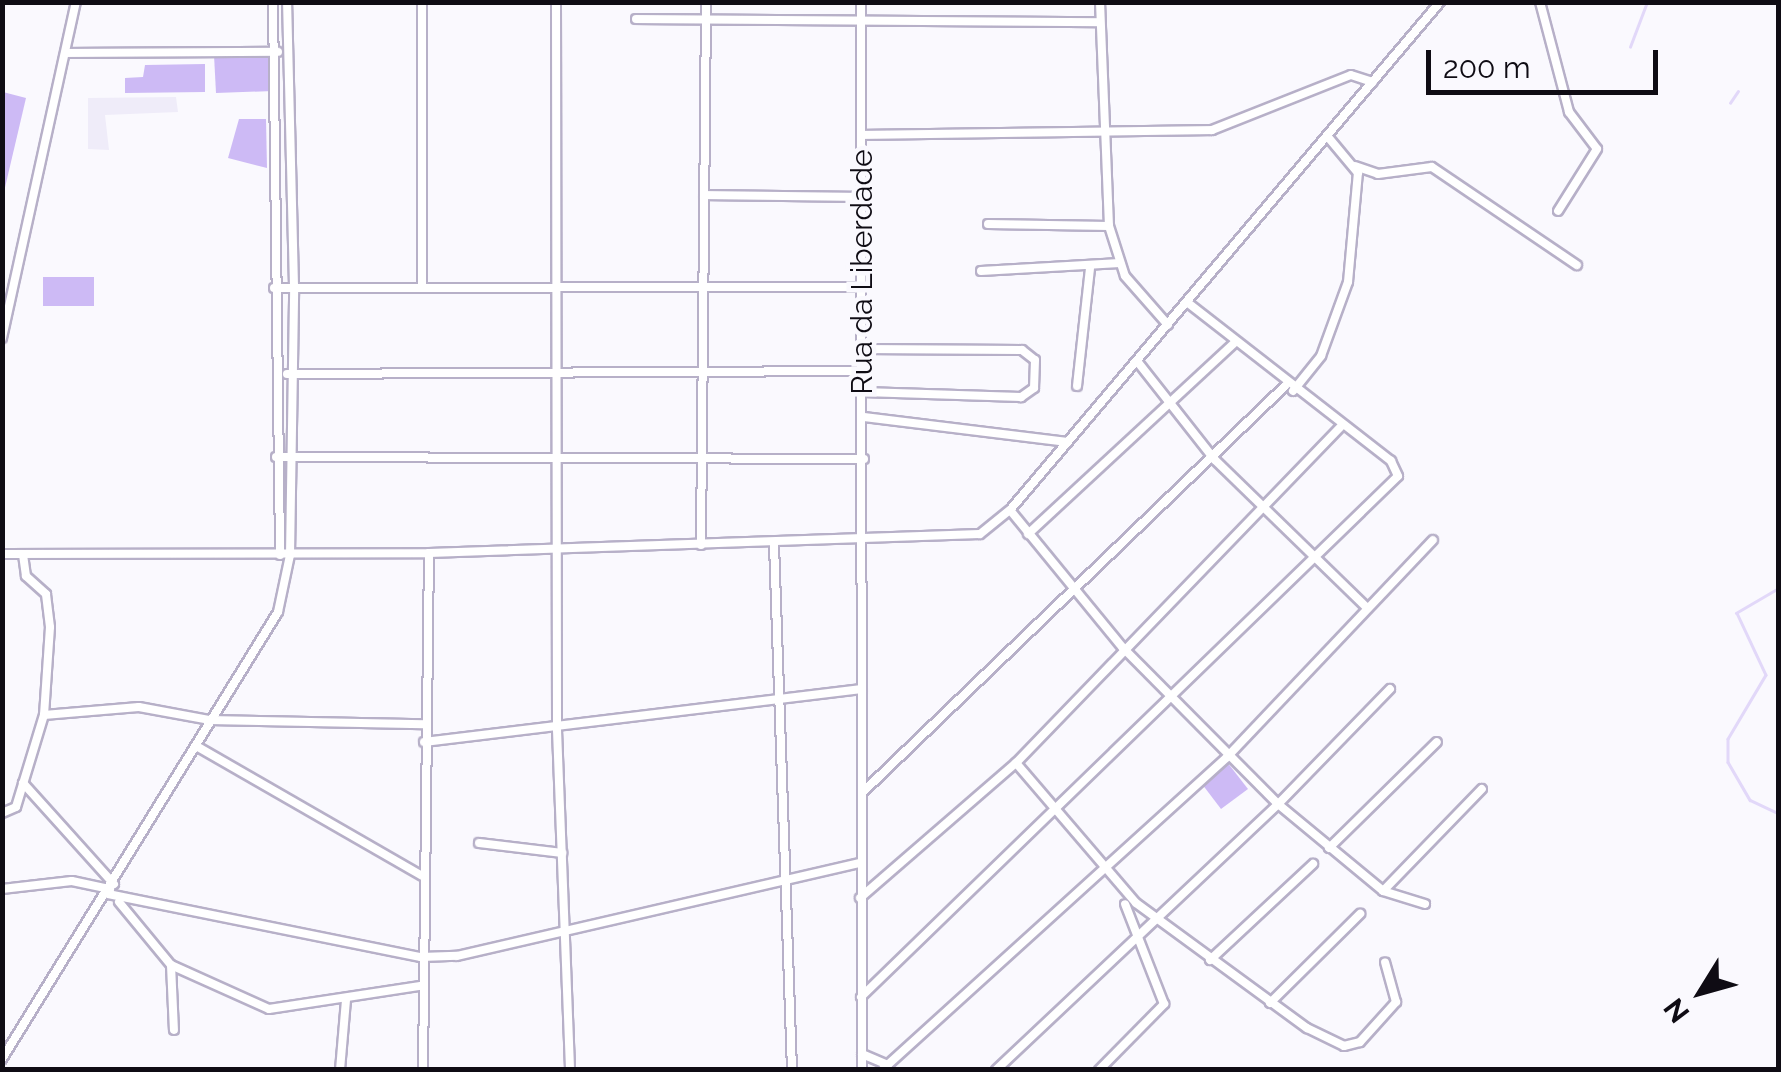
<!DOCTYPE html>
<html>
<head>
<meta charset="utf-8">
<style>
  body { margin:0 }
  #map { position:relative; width:1781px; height:1072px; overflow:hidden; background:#faf9fe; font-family:Raleway,sans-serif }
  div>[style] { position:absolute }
  .built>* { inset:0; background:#efecf9 }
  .green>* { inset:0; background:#cdbaf5 }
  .stream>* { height:2.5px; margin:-1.25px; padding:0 1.25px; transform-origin:1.25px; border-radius:1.25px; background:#e2d8f9 }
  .roads { filter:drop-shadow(2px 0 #b7b0c8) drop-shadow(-2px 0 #b7b0c8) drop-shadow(0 2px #b7b0c8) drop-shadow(0 -2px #b7b0c8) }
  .minor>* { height:8px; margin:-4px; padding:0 4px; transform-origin:4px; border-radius:4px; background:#fff }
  span { translate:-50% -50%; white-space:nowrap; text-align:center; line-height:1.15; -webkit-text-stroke:9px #faf9fe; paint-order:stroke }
  .street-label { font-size:30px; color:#0f0c14 }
  .frame { position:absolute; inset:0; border:5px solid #0f0c14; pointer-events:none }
  .north { position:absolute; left:1651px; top:942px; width:100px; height:100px; -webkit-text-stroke:8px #faf9fe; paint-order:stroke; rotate:233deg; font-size:28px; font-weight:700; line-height:40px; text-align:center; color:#0f0c14 }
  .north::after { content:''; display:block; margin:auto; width:35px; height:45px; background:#0f0c14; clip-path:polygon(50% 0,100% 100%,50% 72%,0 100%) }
  .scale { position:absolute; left:1426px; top:50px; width:232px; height:45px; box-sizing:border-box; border:5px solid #0f0c14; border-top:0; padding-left:12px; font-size:30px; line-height:35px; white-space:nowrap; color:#0f0c14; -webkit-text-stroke:8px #faf9fe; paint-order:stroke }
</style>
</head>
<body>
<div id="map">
  <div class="built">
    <i style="clip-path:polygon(176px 97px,178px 112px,105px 115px,109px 150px,88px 149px,88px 98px)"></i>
  </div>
  <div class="green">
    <i style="clip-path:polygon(272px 53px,273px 91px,216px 93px,214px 55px)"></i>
    <i style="clip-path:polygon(205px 64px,205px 92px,125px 93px,125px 78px,143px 77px,145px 65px)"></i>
    <i style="clip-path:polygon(3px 92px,26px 98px,3px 196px,2px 92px)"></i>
    <i style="clip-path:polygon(239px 119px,266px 119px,267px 168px,228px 158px)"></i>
    <i style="clip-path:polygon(43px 277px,94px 277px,94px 306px,43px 306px)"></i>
    <i style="clip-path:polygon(1227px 762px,1248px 789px,1221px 809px,1202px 784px)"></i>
  </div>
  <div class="stream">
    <i style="left:1630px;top:47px;width:48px;rotate:-69.3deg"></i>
    <i style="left:1730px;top:103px;width:14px;rotate:-56deg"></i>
    <i style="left:1778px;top:589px;width:48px;rotate:149.7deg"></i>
    <i style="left:1737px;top:613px;width:68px;rotate:64.9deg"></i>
    <i style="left:1766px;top:675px;width:74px;rotate:120.7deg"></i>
    <i style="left:1728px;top:739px;width:23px;rotate:90deg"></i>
    <i style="left:1728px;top:762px;width:44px;rotate:59.9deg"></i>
    <i style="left:1750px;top:800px;width:31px;rotate:25deg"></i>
  </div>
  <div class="roads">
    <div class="minor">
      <i style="left:273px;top:2px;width:553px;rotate:89.27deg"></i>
      <i style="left:422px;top:2px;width:286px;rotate:90deg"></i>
      <i style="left:556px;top:2px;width:728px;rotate:89.92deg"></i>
      <i style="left:557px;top:730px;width:340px;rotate:87.8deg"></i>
      <i style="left:861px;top:2px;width:1068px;rotate:89.95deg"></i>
      <i style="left:1100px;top:2px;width:224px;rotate:87.7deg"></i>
      <i style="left:1109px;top:226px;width:52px;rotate:72.3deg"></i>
      <i style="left:1125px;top:276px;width:65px;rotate:48.7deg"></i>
      <i style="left:1540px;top:2px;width:114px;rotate:75.2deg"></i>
      <i style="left:1569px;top:112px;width:46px;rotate:52.9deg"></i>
      <i style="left:1597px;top:149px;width:73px;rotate:122.2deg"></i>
      <i style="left:636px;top:19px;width:464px;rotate:0.4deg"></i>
      <i style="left:66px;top:53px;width:212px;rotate:-0.3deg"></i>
      <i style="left:862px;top:135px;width:350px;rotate:-0.8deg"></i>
      <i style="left:1212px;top:130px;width:149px;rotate:-21.6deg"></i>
      <i style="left:1351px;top:75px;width:23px;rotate:18deg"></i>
      <i style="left:1355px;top:166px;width:24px;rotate:19deg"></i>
      <i style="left:1378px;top:174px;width:54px;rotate:-7.4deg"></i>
      <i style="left:1432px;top:167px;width:175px;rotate:34.1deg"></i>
      <i style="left:704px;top:195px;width:158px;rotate:0.7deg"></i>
      <i style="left:988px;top:224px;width:121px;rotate:0.9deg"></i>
      <i style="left:981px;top:271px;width:139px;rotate:-3.3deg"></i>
      <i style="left:274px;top:288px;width:588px;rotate:-0.1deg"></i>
      <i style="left:2px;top:338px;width:344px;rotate:-77.6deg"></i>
      <i style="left:863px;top:349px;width:159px;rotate:0.4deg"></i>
      <i style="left:1022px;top:350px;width:16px;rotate:38deg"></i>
      <i style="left:1035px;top:360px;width:28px;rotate:92deg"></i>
      <i style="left:1034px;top:388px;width:16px;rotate:145deg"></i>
      <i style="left:1021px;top:397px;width:158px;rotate:-178.2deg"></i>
      <i style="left:1137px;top:361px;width:126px;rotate:51.8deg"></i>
      <i style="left:1215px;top:460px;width:211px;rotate:44.2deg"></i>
      <i style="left:287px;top:374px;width:576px;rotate:-0.3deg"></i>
      <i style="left:1077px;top:386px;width:119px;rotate:-83.7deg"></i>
      <i style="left:1293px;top:391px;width:45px;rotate:-51.3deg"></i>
      <i style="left:1321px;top:356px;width:79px;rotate:-70deg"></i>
      <i style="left:1348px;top:282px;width:109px;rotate:-84.8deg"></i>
      <i style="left:1358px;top:173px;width:47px;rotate:-129.8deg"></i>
      <i style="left:864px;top:417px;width:205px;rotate:7deg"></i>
      <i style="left:276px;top:457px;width:588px;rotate:0.19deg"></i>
      <i style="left:1028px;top:534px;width:281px;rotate:-42.8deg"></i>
      <i style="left:774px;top:544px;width:526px;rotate:88.04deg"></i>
      <i style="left:701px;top:545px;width:543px;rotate:-89.47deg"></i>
      <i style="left:2px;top:554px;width:427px;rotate:-0.1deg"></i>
      <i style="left:429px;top:553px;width:551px;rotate:-1.97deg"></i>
      <i style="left:980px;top:534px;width:38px;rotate:-39deg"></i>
      <i style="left:1010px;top:510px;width:666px;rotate:-49.75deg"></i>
      <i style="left:1390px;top:689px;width:161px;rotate:134.2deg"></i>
      <i style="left:1278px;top:804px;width:136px;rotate:39.6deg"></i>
      <i style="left:1383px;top:891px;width:44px;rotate:17.2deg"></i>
      <i style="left:44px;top:715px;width:95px;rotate:-4.8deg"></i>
      <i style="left:139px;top:707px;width:71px;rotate:10.5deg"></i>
      <i style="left:209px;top:720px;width:215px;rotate:1.1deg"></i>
      <i style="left:424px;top:742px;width:441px;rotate:-6.9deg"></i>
      <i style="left:198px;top:747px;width:258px;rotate:29.9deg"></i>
      <i style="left:1016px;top:763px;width:184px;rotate:49.4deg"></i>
      <i style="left:1136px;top:903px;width:212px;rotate:36.2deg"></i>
      <i style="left:1307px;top:1028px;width:41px;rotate:25.9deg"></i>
      <i style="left:1344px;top:1046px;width:16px;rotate:-14deg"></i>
      <i style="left:1360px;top:1042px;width:54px;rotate:-48deg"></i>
      <i style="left:1396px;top:1002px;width:41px;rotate:-105.4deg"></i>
      <i style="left:23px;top:783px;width:136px;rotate:48deg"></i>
      <i style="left:863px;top:792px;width:586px;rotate:-43.89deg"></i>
      <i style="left:2px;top:813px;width:15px;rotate:-23deg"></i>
      <i style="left:16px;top:807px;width:96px;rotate:-73.1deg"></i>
      <i style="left:44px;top:715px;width:88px;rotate:-86.1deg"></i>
      <i style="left:50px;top:627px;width:33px;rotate:-97deg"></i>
      <i style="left:46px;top:594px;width:27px;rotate:-138deg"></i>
      <i style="left:26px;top:576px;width:22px;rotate:-98deg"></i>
      <i style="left:479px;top:843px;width:84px;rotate:6.9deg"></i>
      <i style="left:1329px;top:848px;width:151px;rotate:-44.5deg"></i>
      <i style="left:2px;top:889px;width:70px;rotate:-6.5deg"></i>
      <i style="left:72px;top:881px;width:39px;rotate:12deg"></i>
      <i style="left:1383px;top:891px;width:142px;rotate:-45.9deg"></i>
      <i style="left:108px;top:894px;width:319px;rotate:11.4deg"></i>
      <i style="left:421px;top:957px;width:36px;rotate:-2deg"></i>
      <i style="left:457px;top:956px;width:414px;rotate:-13deg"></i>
      <i style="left:860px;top:898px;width:206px;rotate:-40.9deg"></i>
      <i style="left:1016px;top:763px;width:467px;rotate:-46deg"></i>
      <i style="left:119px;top:902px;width:82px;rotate:50.5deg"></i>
      <i style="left:171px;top:965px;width:107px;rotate:24.2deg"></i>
      <i style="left:269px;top:1009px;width:153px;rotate:-8.7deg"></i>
      <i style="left:1210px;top:960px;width:141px;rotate:-43deg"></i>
      <i style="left:171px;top:965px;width:65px;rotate:87.4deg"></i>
      <i style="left:861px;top:997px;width:748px;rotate:-44.13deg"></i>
      <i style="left:1398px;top:476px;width:17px;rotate:-115deg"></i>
      <i style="left:1391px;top:461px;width:259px;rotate:-142.1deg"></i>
      <i style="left:1270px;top:1003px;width:127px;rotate:-44.7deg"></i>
      <i style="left:862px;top:1054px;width:28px;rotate:23deg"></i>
      <i style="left:2px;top:1059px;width:525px;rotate:-58.31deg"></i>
      <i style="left:278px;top:612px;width:58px;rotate:-78.1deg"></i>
      <i style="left:290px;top:555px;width:269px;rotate:-89.1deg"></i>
      <i style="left:294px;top:286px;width:284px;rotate:-91.4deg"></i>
      <i style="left:340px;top:1070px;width:70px;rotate:-85.1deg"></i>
      <i style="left:423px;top:1070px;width:517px;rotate:-89.34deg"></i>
      <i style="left:882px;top:1070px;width:466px;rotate:-42.2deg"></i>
      <i style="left:1227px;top:757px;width:299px;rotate:-46.5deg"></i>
      <i style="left:996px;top:1070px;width:388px;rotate:-43.3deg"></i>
      <i style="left:1278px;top:804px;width:220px;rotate:-134.8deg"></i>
      <i style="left:1123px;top:648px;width:178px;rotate:-129.3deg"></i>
      <i style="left:1099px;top:1070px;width:93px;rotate:-45.4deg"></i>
      <i style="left:1164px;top:1004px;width:107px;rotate:-111.3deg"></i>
    </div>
  </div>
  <div class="street-label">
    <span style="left:862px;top:272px;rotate:-90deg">Rua da Liberdade</span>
  </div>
  <div class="frame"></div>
  <div class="north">N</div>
  <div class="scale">200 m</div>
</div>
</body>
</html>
